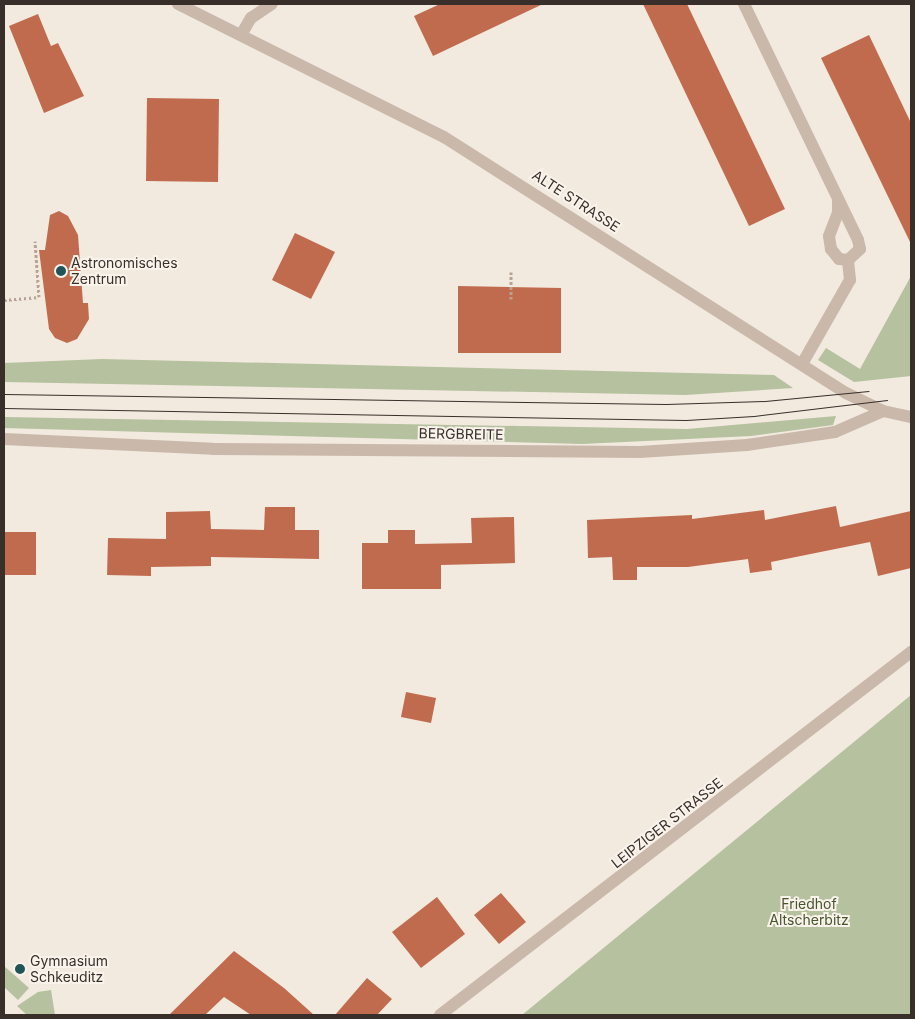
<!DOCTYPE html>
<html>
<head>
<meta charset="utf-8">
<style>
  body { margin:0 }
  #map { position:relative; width:915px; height:1019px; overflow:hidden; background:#f2e9df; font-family:Inter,sans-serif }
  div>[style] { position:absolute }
  .green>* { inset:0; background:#b5c19f }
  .building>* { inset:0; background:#c16b4e }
  .path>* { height:3px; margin-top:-1.5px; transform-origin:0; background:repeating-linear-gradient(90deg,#b6a395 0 2.5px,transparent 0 5px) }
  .minor>* { height:12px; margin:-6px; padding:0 6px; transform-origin:6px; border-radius:6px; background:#cab9ab }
  .tram>* { height:1px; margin:-0.5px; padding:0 0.5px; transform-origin:0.5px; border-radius:0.5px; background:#382f2a }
  .dots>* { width:14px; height:14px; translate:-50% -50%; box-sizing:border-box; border:2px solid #f9f3ec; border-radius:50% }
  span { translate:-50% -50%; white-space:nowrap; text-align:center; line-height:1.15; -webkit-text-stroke:4px #f9f3ec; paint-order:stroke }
  .street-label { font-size:14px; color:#382f2a }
  .poi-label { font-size:14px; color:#382f2a }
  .left { translate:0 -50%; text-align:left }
  .park-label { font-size:14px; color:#47552f }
  .frame { position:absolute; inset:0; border:5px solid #382f2a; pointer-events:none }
</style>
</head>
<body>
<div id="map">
  <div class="green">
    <i style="clip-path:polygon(911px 276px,911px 376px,854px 382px,818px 360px,826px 348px,860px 369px)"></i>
    <i style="clip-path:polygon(102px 359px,774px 375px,793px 388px,685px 395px,4px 382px,4px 363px)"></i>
    <i style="clip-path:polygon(836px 416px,833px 425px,751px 436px,582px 444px,4px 428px,4px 417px,687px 429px)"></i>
    <i style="clip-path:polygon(911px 695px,911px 1015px,522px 1015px)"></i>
    <i style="clip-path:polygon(4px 966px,29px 988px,18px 1000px,4px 987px)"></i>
    <i style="clip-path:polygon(51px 990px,55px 1015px,27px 1015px,17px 1006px,38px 992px)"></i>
  </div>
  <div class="building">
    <i style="clip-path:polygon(440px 4px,543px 4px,433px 56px,414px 16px)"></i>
    <i style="clip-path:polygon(643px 4px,687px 4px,785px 209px,749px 226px)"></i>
    <i style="clip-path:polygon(38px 14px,51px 46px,58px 43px,84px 96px,44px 113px,9px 26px)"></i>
    <i style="clip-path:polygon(869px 35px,911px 123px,911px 244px,821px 58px)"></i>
    <i style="clip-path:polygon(147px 98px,219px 99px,218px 182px,146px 181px)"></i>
    <i style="clip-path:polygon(59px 211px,68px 216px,78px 235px,83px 303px,88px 303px,89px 319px,77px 339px,67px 343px,55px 338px,49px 329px,39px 250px,45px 250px,50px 215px)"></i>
    <i style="clip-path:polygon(295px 233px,335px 252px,311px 299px,272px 280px)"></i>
    <i style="clip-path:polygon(458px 286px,561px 288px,561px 353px,458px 353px)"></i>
    <i style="clip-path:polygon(836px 506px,840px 527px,911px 511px,911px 568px,878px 576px,870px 542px,771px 562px,772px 570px,750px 573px,748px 559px,688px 567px,637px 567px,637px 580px,613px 580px,612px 557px,588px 558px,587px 520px,692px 515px,692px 519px,764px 510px,765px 520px)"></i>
    <i style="clip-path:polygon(265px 507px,295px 507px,295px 530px,319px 530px,319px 559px,211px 557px,211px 566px,151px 567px,151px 576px,107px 575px,108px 538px,166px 539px,166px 512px,210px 511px,211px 529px,264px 530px)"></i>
    <i style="clip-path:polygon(514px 517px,515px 563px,441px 565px,441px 589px,362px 589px,362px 543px,388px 543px,388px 530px,415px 530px,415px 544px,472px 543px,471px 518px)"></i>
    <i style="clip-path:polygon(4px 532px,36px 532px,36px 575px,4px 575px)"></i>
    <i style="clip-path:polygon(406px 692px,436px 698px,431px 723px,401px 717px)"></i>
    <i style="clip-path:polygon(501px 893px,526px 922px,499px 944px,474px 915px)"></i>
    <i style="clip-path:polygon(437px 897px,465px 934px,421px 968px,392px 932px)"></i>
    <i style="clip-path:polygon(234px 951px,284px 988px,314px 1015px,251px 1015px,224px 997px,205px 1015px,169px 1015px)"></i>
    <i style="clip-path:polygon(367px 978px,392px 999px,377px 1015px,335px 1015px)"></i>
  </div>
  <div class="path">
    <i style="left:511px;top:272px;width:27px;rotate:90deg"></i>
    <i style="left:4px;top:300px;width:35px;rotate:-5deg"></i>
    <i style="left:39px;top:297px;width:56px;rotate:-94.1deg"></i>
  </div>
  <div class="minor">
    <i style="left:178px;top:4px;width:297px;rotate:26.6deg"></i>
    <i style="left:444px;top:137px;width:477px;rotate:32.5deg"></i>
    <i style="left:846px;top:393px;width:41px;rotate:25.9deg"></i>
    <i style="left:883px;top:411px;width:29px;rotate:12deg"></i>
    <i style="left:744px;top:4px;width:262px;rotate:64.2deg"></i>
    <i style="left:858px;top:240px;width:9px;rotate:77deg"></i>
    <i style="left:860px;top:249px;width:16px;rotate:137deg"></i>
    <i style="left:848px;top:260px;width:9px;rotate:-174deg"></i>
    <i style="left:839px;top:259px;width:13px;rotate:-129deg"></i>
    <i style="left:831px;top:249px;width:13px;rotate:-99deg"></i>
    <i style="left:829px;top:236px;width:25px;rotate:-69deg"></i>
    <i style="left:838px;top:213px;width:13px;rotate:-90deg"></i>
    <i style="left:241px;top:35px;width:20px;rotate:-60deg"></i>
    <i style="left:251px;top:18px;width:25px;rotate:-34deg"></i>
    <i style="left:802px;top:364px;width:97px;rotate:-60.3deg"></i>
    <i style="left:850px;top:280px;width:20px;rotate:-96deg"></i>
    <i style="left:4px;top:439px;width:209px;rotate:2.7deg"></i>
    <i style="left:213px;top:449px;width:427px;rotate:0.4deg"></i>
    <i style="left:640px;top:452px;width:107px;rotate:-3.7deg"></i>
    <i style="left:747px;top:445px;width:89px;rotate:-8.4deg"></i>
    <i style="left:835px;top:432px;width:52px;rotate:-23.6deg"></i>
    <i style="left:440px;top:1015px;width:595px;rotate:-37.62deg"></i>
  </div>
  <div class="tram">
    <i style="left:4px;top:394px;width:662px;rotate:0.87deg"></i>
    <i style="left:666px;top:404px;width:99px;rotate:-1.7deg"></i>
    <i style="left:765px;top:401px;width:104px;rotate:-5.5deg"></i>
    <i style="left:4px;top:408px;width:682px;rotate:1.01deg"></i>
    <i style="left:686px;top:420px;width:68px;rotate:-3.4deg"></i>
    <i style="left:754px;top:416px;width:134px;rotate:-6.9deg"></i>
  </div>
  <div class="dots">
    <i style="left:61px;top:271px;background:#215458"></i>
    <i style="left:20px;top:969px;background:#215458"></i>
  </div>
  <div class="street-label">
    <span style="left:576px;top:201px;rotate:33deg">ALTE STRASSE</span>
    <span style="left:461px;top:434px;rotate:1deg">BERGBREITE</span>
    <span style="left:667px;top:823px;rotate:-38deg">LEIPZIGER STRASSE</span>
  </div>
  <div class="poi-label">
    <span class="left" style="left:71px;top:271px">Astronomisches<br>Zentrum</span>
    <span class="left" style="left:30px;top:969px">Gymnasium<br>Schkeuditz</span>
  </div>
  <div class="park-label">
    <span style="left:809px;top:912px">Friedhof<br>Altscherbitz</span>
  </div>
  <div class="frame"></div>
</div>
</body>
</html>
